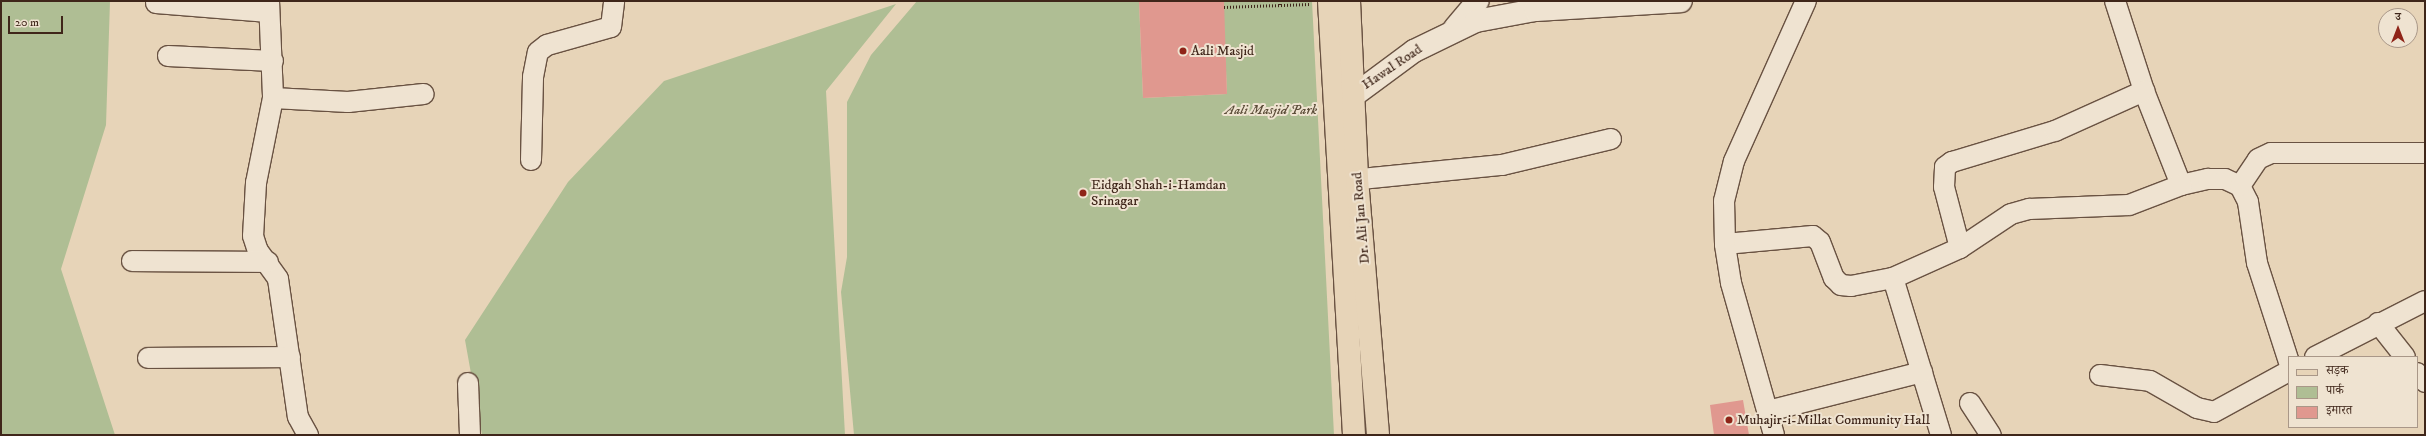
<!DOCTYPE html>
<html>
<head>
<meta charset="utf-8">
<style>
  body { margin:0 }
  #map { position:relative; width:2426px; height:436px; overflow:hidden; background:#e7d4b8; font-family:"IM FELL DW Pica","Noto Serif Devanagari",serif }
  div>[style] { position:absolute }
  .green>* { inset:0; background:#afbe94 }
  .building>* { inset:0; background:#e0988f }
  .path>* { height:2.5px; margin-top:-1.25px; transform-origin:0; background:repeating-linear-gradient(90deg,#3f261a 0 1px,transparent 0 3px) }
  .roads { filter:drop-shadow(1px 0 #695242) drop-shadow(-1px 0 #695242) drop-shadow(0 1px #695242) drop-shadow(0 -1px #695242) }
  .street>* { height:20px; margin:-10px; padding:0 10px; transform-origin:10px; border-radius:10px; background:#efe3d1 }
  .secondary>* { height:22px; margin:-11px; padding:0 11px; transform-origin:11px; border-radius:11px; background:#efe3d1 }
  .primary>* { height:22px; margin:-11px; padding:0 11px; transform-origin:11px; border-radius:11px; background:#e7d4b8 }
  .dots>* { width:11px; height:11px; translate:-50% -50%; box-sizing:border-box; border:2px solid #efe3d1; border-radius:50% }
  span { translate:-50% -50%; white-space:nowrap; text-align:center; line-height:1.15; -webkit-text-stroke:4px #efe3d1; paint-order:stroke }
  .poi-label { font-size:14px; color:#3f261a }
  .left { translate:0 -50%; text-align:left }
  .street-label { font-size:14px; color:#3f261a }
  .park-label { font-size:14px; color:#5b4c38; font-style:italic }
  .frame { position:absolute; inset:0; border:2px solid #3f261a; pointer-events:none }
  .legend { position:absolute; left:2288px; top:356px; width:130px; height:72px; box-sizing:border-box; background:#efe3d1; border:1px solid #a99788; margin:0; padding:5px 7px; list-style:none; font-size:12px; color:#3f261a }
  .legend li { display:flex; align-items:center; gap:8px; height:20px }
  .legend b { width:20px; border:1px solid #a99788 }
  .north { position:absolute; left:2378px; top:8px; width:40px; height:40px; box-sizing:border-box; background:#efe3d1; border:1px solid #a99788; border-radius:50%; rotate:0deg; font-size:11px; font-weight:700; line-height:16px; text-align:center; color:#3f261a }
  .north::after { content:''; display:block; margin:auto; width:14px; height:18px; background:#8f2418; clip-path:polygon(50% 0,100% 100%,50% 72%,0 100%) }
  .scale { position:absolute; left:8px; top:16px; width:55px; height:18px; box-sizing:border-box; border:2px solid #3f261a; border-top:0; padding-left:5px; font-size:12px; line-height:14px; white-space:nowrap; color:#3f261a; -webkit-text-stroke:3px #efe3d1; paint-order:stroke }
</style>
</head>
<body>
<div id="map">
  <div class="green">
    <i style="clip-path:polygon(1px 1px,110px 1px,106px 125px,61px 269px,115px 435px,1px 435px)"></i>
    <i style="clip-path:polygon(917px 1px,1139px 1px,1143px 98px,1227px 94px,1223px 1px,1312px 1px,1334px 435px,854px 435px,841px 292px,847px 257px,847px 102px,871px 55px)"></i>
    <i style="clip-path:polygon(896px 4px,826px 91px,845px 435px,482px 435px,465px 340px,568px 182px,664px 81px)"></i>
  </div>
  <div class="building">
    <i style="clip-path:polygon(1139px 1px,1224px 1px,1227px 94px,1143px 98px)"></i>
    <i style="clip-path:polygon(1743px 400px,1749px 435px,1714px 435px,1710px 405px)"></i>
  </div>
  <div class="path">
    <i style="left:1280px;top:1px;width:4px;rotate:90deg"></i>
    <i style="left:1224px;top:7px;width:86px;rotate:-2deg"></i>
  </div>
  <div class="roads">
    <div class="street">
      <i style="left:269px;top:1px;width:97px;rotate:87.6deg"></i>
      <i style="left:273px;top:98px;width:87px;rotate:101.3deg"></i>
      <i style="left:256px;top:183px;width:53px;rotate:93.2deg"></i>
      <i style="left:253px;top:236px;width:16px;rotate:72deg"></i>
      <i style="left:258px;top:251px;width:34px;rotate:54deg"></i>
      <i style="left:278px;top:279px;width:139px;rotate:81.8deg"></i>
      <i style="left:298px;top:417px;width:21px;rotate:61deg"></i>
      <i style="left:2115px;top:1px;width:95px;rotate:72.1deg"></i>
      <i style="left:2144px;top:91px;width:101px;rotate:68.5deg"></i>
      <i style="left:2181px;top:185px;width:28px;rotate:-13deg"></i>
      <i style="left:2208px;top:179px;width:17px"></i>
      <i style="left:2225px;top:179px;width:17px;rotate:25deg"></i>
      <i style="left:2240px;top:186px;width:18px;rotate:63deg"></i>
      <i style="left:2248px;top:202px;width:62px;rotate:81.6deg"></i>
      <i style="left:2257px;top:263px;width:104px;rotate:72.1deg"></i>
      <i style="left:156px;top:3px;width:113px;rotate:4.6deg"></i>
      <i style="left:168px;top:56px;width:105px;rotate:2.7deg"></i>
      <i style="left:273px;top:98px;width:75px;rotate:3.1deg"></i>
      <i style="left:348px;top:102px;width:76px;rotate:-6deg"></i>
      <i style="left:531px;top:160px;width:83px;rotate:-88.6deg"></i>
      <i style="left:533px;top:77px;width:25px;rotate:-79deg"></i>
      <i style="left:538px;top:52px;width:11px;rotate:-38deg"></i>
      <i style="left:547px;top:45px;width:66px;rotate:-15.7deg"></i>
      <i style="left:611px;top:27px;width:26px;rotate:-83deg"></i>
      <i style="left:1341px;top:181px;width:162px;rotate:-5.7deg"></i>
      <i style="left:1502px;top:165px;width:112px;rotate:-13.4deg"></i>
      <i style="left:2240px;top:186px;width:32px;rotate:-56deg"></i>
      <i style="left:2258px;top:159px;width:14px;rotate:-25deg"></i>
      <i style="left:2271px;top:153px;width:154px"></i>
      <i style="left:1725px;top:244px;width:88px;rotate:-5.2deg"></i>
      <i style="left:1813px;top:236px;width:9px;rotate:41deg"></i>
      <i style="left:1820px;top:242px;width:39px;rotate:69deg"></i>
      <i style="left:1834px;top:278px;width:10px;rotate:45deg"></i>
      <i style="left:1841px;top:285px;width:10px;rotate:6deg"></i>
      <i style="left:1851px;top:286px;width:43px;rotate:-10.8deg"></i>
      <i style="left:1893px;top:278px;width:73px;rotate:-24.1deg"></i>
      <i style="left:1960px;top:248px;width:61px;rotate:-33.7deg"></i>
      <i style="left:2011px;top:214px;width:19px;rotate:-16deg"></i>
      <i style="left:2029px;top:209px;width:100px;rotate:-2.3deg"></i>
      <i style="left:2129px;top:205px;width:56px;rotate:-21deg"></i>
      <i style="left:1960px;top:248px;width:63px;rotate:-104.7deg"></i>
      <i style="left:1944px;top:187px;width:20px;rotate:-87deg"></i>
      <i style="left:1945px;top:167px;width:9px;rotate:-36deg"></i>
      <i style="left:1952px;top:162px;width:108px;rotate:-16.8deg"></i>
      <i style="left:2055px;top:131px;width:98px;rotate:-24.2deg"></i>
      <i style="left:132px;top:261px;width:136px;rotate:0.4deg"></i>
      <i style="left:1893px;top:278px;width:164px;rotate:73deg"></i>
      <i style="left:2378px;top:323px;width:43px;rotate:51.5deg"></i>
      <i style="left:2315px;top:357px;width:123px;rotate:-27deg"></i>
      <i style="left:148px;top:358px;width:142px;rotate:-0.4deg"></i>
      <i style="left:2417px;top:373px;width:12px;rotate:48deg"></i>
      <i style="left:2100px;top:375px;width:50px;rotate:6.8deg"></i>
      <i style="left:2150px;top:381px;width:54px;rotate:29.9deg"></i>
      <i style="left:2197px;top:408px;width:17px;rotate:13deg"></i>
      <i style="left:2214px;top:412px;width:85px;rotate:-28.7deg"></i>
      <i style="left:468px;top:383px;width:52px;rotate:87.8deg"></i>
      <i style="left:1970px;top:403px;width:38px;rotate:57deg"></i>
      <i style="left:1768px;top:411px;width:159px;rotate:-14.2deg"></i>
      <i style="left:1774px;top:435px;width:158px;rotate:-105.8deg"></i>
      <i style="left:1731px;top:283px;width:39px;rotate:-99deg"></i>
      <i style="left:1725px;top:244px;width:43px;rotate:-91.3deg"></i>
      <i style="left:1724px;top:201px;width:41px;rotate:-76deg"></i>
      <i style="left:1734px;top:161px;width:175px;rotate:-65.8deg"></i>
    </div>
    <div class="secondary">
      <i style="left:1455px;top:28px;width:35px;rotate:-50deg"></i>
      <i style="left:1341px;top:105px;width:91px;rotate:-36.5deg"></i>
      <i style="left:1414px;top:51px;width:69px;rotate:-25.8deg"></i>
      <i style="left:1476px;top:21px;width:60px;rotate:-10.6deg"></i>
      <i style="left:1535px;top:10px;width:146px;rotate:-3.5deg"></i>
    </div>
    <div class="primary">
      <i style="left:1329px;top:1px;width:435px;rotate:86.7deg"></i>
      <i style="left:1349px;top:1px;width:178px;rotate:87.4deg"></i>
      <i style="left:1357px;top:179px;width:257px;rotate:85.3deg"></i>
    </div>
  </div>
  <div class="dots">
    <i style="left:1183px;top:51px;background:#8f2418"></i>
    <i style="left:1083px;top:193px;background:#8f2418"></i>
    <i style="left:1729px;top:420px;background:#8f2418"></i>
  </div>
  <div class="poi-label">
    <span class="left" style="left:1191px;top:51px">Aali Masjid</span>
    <span class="left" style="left:1091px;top:193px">Eidgah Shah-i-Hamdan<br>Srinagar</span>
    <span class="left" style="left:1737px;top:420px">Muhajir-i-Millat Community Hall</span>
  </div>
  <div class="street-label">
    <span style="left:1392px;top:67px;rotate:-34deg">Hawal Road</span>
    <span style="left:1361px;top:218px;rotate:-95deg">Dr. Ali Jan Road</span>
  </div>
  <div class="park-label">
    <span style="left:1271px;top:110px">Aali Masjid Park</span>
  </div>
  <div class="frame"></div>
  <ul class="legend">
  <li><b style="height:5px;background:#e7d4b8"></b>सड़क</li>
  <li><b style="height:11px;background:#afbe94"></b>पार्क</li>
  <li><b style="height:11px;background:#e0988f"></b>इमारत</li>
  </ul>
  <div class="north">उ</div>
  <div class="scale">20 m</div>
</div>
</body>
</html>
